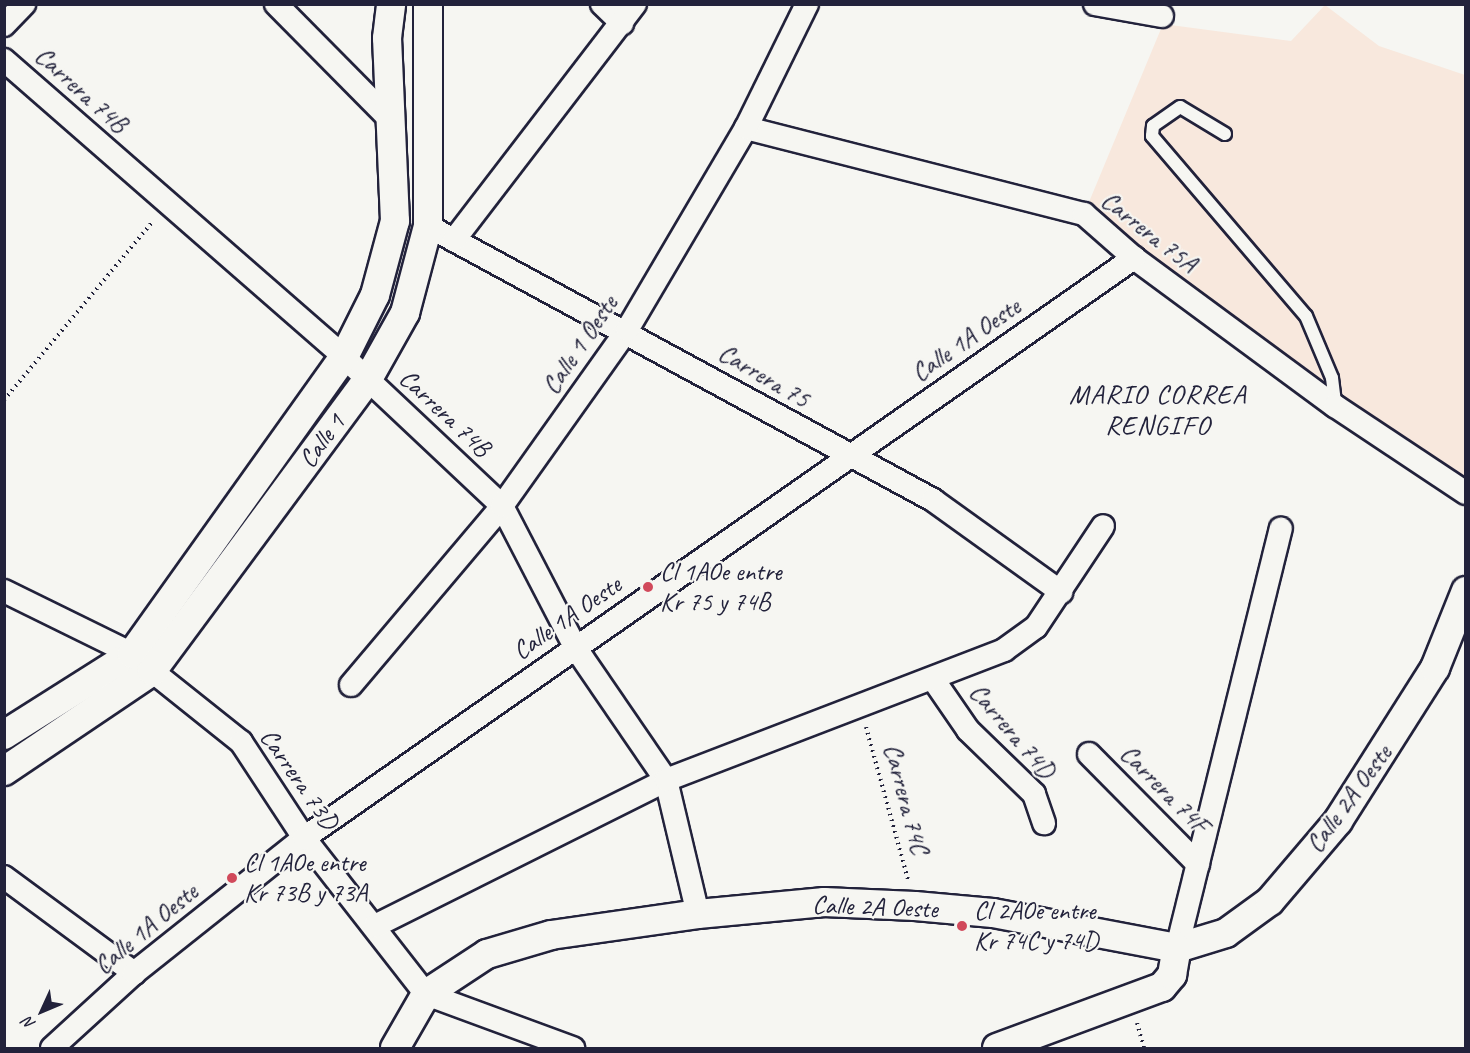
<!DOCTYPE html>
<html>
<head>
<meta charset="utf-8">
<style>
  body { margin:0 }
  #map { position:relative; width:1470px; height:1053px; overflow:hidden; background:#f6f6f2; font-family:Caveat,sans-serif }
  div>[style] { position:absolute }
  .built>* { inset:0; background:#f8e8dd }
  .path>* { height:4px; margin-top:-2px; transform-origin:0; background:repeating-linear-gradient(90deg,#22223b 0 1.5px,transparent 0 6px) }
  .roads { filter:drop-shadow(2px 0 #22223b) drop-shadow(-2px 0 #22223b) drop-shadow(0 2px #22223b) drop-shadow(0 -2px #22223b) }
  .service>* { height:12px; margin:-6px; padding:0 6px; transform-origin:6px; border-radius:6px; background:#f6f6f2 }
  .minor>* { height:22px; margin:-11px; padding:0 11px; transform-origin:11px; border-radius:11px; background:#f6f6f2 }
  .tertiary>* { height:28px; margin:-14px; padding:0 14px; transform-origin:14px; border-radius:14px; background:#f6f6f2 }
  .dots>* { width:16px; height:16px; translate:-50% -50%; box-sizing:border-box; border:3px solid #f6f6f2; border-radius:50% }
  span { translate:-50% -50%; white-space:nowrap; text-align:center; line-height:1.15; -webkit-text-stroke:4.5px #f6f6f2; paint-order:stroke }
  .street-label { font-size:26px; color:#22223b }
  .poi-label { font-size:26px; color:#22223b }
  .left { translate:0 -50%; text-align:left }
  .neighbourhood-label { font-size:27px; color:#22223b; letter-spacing:1.5px }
  .frame { position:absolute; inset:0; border:6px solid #22223b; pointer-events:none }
  .north { position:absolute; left:12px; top:981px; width:60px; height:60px; -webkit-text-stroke:4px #f6f6f2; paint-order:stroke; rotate:226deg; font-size:16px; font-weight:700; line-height:24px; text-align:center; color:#22223b }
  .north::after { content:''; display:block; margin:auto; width:21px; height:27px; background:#22223b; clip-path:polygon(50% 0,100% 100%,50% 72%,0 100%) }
</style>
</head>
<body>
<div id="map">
  <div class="built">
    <i style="clip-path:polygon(1325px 5px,1379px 46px,1465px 75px,1465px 493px,1084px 214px,1163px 24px,1291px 41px)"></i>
  </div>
  <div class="path">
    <i style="left:4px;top:400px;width:233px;rotate:-50.2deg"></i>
    <i style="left:866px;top:727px;width:158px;rotate:74.6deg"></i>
    <i style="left:1137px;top:1023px;width:26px;rotate:74deg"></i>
  </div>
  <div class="roads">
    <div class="service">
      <i style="left:1225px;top:134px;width:52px;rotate:-149deg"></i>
      <i style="left:1180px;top:107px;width:33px;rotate:145deg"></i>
      <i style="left:1153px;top:126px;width:10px;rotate:96deg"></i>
      <i style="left:1152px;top:136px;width:237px;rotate:49.5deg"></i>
      <i style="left:1306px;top:316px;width:67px;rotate:67.2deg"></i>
      <i style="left:1332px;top:378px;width:26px;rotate:83deg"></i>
    </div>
    <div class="minor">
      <i style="left:276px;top:4px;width:162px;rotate:45.3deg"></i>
      <i style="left:602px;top:4px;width:28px;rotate:44deg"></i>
      <i style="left:1095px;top:4px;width:68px;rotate:10.2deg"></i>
      <i style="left:4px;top:25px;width:29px;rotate:-46deg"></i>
      <i style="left:4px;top:60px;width:451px;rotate:41.1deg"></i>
      <i style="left:344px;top:357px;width:217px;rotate:43.3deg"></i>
      <i style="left:502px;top:506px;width:159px;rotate:62.6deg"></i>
      <i style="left:575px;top:647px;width:161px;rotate:55.6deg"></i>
      <i style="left:666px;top:780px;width:138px;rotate:76.6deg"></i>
      <i style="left:746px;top:128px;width:349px;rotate:14.3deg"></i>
      <i style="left:1084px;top:214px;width:67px;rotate:41.3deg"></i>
      <i style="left:1134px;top:258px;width:250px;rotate:36.4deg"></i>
      <i style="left:1335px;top:406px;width:157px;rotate:33.6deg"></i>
      <i style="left:428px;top:226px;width:575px;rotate:28.48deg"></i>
      <i style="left:933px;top:500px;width:158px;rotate:35.7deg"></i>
      <i style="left:454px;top:240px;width:297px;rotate:-52.5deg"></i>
      <i style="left:4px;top:591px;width:143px;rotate:26.2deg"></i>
      <i style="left:152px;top:671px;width:114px;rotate:38.6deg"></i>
      <i style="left:241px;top:742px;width:115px;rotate:56.7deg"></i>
      <i style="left:304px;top:838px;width:198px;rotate:52deg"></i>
      <i style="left:426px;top:994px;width:157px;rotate:20.2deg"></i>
      <i style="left:933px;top:679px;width:62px;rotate:55.5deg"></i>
      <i style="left:968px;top:730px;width:92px;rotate:44.1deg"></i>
      <i style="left:1034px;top:794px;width:31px;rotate:71deg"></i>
      <i style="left:351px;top:685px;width:234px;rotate:-49.8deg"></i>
      <i style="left:502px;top:506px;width:216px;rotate:-54.6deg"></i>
      <i style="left:627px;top:330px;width:234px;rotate:-59.5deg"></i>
      <i style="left:746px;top:128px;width:138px;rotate:-63.8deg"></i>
      <i style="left:1089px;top:754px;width:155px;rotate:45.3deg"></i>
      <i style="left:4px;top:877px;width:162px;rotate:36.4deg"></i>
      <i style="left:375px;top:926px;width:326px;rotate:-26.6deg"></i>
      <i style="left:666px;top:780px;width:362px;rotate:-21deg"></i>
      <i style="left:1004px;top:650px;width:39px;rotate:-36deg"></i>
      <i style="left:1036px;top:627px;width:121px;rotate:-56.4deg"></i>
      <i style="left:1177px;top:948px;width:432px;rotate:-76.1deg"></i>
      <i style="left:52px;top:1048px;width:111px;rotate:-42.4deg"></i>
      <i style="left:134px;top:973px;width:217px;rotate:-38.5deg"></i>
      <i style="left:304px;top:838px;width:1013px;rotate:-34.95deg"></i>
    </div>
    <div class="tertiary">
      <i style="left:4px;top:735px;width:151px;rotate:-32.3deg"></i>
      <i style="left:132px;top:654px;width:365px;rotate:-54.5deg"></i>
      <i style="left:344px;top:357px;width:69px;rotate:-63.4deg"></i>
      <i style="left:375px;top:295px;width:77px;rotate:-74.9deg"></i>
      <i style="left:395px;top:221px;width:183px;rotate:-92.5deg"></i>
      <i style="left:387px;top:38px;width:34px;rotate:-83deg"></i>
      <i style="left:4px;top:771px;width:179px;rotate:-34deg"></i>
      <i style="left:152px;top:671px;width:363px;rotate:-53.5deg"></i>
      <i style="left:368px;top:379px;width:76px;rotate:-60.7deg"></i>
      <i style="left:405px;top:313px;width:90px;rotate:-75.2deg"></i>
      <i style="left:428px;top:226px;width:222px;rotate:-90deg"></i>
      <i style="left:395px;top:1048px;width:62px;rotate:-60.1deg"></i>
      <i style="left:426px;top:994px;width:73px;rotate:-33.3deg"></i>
      <i style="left:487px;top:954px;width:67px;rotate:-16.5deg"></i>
      <i style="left:551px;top:935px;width:148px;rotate:-8.1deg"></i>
      <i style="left:698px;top:914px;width:127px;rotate:-5.4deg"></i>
      <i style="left:824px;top:902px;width:91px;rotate:2.5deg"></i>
      <i style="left:915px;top:906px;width:78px;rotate:5.1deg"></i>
      <i style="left:993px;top:913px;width:187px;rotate:10.8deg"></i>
      <i style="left:1177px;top:948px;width:51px;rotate:-17deg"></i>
      <i style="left:1226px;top:933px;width:54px;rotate:-36deg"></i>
      <i style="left:1270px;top:901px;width:105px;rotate:-49.6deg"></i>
      <i style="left:1338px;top:821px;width:181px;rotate:-57.6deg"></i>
      <i style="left:1435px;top:668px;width:83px;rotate:-68.1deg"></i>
      <i style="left:997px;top:1048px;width:176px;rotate:-20.3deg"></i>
      <i style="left:1162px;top:987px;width:16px;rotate:-50deg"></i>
      <i style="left:1172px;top:975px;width:27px;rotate:-80deg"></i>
    </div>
  </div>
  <div class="dots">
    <i style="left:648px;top:587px;background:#d1495b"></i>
    <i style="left:232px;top:878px;background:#d1495b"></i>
    <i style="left:962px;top:926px;background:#d1495b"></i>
  </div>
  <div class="street-label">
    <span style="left:81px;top:90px;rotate:42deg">Carrera 74B</span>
    <span style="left:1149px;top:232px;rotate:38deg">Carrera 75A</span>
    <span style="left:966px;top:340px;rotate:-35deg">Calle 1A Oeste</span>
    <span style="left:580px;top:345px;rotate:-56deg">Calle 1 Oeste</span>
    <span style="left:764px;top:376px;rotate:30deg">Carrera 75</span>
    <span style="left:445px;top:413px;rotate:43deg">Carrera 74B</span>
    <span style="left:322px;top:441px;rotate:-54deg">Calle 1</span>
    <span style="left:567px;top:618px;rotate:-35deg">Calle 1A Oeste</span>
    <span style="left:1012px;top:731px;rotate:49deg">Carrera 74D</span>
    <span style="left:299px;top:779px;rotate:55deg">Carrera 73D</span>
    <span style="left:1164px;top:789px;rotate:45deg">Carrera 74F</span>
    <span style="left:906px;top:799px;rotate:75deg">Carrera 74C</span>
    <span style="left:1349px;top:799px;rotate:-54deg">Calle 2A Oeste</span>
    <span style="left:875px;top:907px;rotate:2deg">Calle 2A Oeste</span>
    <span style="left:146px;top:929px;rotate:-40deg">Calle 1A Oeste</span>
  </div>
  <div class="poi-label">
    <span class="left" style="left:660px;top:587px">Cl 1AOe entre<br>Kr 75 y 74B</span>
    <span class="left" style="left:244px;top:878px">Cl 1AOe entre<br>Kr 73B y 73A</span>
    <span class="left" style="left:974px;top:926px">Cl 2AOe entre<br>Kr 74C y 74D</span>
  </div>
  <div class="neighbourhood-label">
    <span style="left:1158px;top:410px">MARIO CORREA<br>RENGIFO</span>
  </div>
  <div class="frame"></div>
  <div class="north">N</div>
</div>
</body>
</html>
